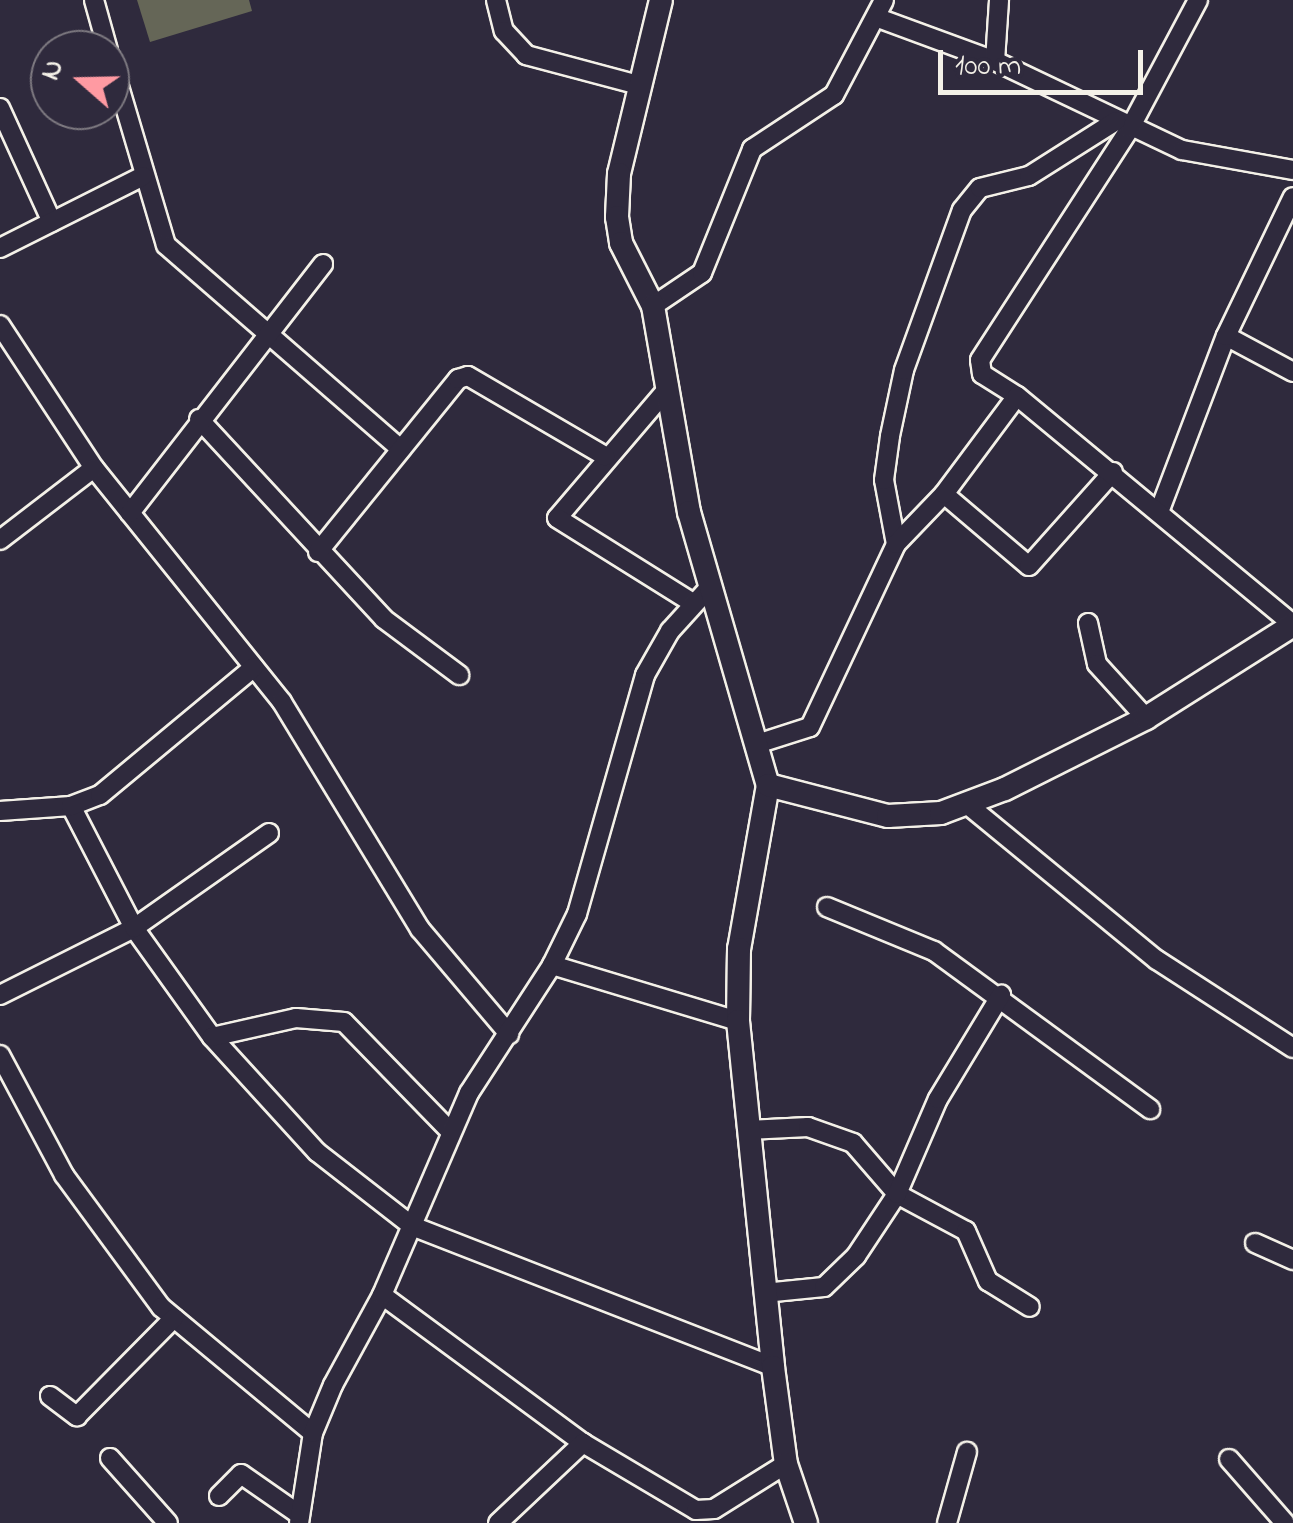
<!DOCTYPE html>
<html>
<head>
<meta charset="utf-8">
<style>
  body { margin:0 }
  #map { position:relative; width:1293px; height:1523px; overflow:hidden; background:#2f2a3d; font-family:"Indie Flower",sans-serif }
  div>[style] { position:absolute }
  .green>* { inset:0; background:#656657 }
  .roads { filter:drop-shadow(2px 0 #f4f1e8) drop-shadow(-2px 0 #f4f1e8) drop-shadow(0 2px #f4f1e8) drop-shadow(0 -2px #f4f1e8) }
  .street>* { height:18px; margin:-9px; padding:0 9px; transform-origin:9px; border-radius:9px; background:#2f2a3d }
  .secondary>* { height:22px; margin:-11px; padding:0 11px; transform-origin:11px; border-radius:11px; background:#2f2a3d }
  span { translate:-50% -50%; white-space:nowrap; text-align:center; line-height:1.15; -webkit-text-stroke:9px #2f2a3d; paint-order:stroke }
  .north { position:absolute; left:30px; top:30px; width:100px; height:100px; box-sizing:border-box; background:#2f2a3d; border:2px solid #7e7a81; border-radius:50%; rotate:290deg; font-size:28px; font-weight:700; line-height:40px; text-align:center; color:#f4f1e8 }
  .north::after { content:''; display:block; margin:auto; width:35px; height:45px; background:#ff9aa2; clip-path:polygon(50% 0,100% 100%,50% 72%,0 100%) }
  .scale { position:absolute; left:938px; top:50px; width:205px; height:45px; box-sizing:border-box; border:5px solid #f4f1e8; border-top:0; padding-left:12px; font-size:30px; line-height:35px; white-space:nowrap; color:#f4f1e8; -webkit-text-stroke:8px #2f2a3d; paint-order:stroke }
</style>
</head>
<body>
<div id="map">
  <div class="green">
    <i style="clip-path:polygon(137px 0,249px 0,252px 11px,150px 42px)"></i>
  </div>
  <div class="roads">
    <div class="street">
      <i style="left:94px;top:0;width:52px;rotate:74.4deg"></i>
      <i style="left:496px;top:0;width:32px;rotate:76deg"></i>
      <i style="left:504px;top:31px;width:33px;rotate:47deg"></i>
      <i style="left:526px;top:55px;width:117px;rotate:14.9deg"></i>
      <i style="left:878px;top:18px;width:125px;rotate:20.2deg"></i>
      <i style="left:995px;top:61px;width:207px;rotate:25.5deg"></i>
      <i style="left:1182px;top:150px;width:113px;rotate:10.2deg"></i>
      <i style="left:110px;top:56px;width:197px;rotate:73.5deg"></i>
      <i style="left:166px;top:245px;width:311px;rotate:41deg"></i>
      <i style="left:995px;top:61px;width:61px;rotate:-86.2deg"></i>
      <i style="left:0;top:108px;width:125px;rotate:65.5deg"></i>
      <i style="left:0;top:248px;width:160px;rotate:-26.7deg"></i>
      <i style="left:653px;top:306px;width:59px;rotate:-34deg"></i>
      <i style="left:702px;top:273px;width:134px;rotate:-68deg"></i>
      <i style="left:752px;top:149px;width:98px;rotate:-33.4deg"></i>
      <i style="left:834px;top:95px;width:107px;rotate:-62.2deg"></i>
      <i style="left:0;top:325px;width:171px;rotate:56.7deg"></i>
      <i style="left:94px;top:468px;width:300px;rotate:51.2deg"></i>
      <i style="left:282px;top:702px;width:266px;rotate:58.7deg"></i>
      <i style="left:420px;top:929px;width:138px;rotate:49.7deg"></i>
      <i style="left:1226px;top:336px;width:76px;rotate:28.2deg"></i>
      <i style="left:669px;top:387px;width:172px;rotate:130.5deg"></i>
      <i style="left:557px;top:518px;width:160px;rotate:32deg"></i>
      <i style="left:1017px;top:396px;width:41px;rotate:-147.8deg"></i>
      <i style="left:982px;top:374px;width:14px;rotate:-98deg"></i>
      <i style="left:980px;top:360px;width:276px;rotate:-57.1deg"></i>
      <i style="left:1130px;top:128px;width:145px;rotate:-62deg"></i>
      <i style="left:199px;top:419px;width:272px;rotate:47.2deg"></i>
      <i style="left:384px;top:619px;width:94px;rotate:36.7deg"></i>
      <i style="left:944px;top:494px;width:111px;rotate:40.3deg"></i>
      <i style="left:1029px;top:566px;width:126px;rotate:-48.2deg"></i>
      <i style="left:1159px;top:512px;width:188px;rotate:-69.2deg"></i>
      <i style="left:1226px;top:336px;width:154px;rotate:-64.3deg"></i>
      <i style="left:130px;top:513px;width:315px;rotate:-52.2deg"></i>
      <i style="left:0;top:540px;width:118px;rotate:-37.5deg"></i>
      <i style="left:896px;top:544px;width:65px;rotate:-100.6deg"></i>
      <i style="left:884px;top:480px;width:44px;rotate:-82.2deg"></i>
      <i style="left:890px;top:436px;width:67px;rotate:-78deg"></i>
      <i style="left:904px;top:370px;width:170px;rotate:-70.1deg"></i>
      <i style="left:962px;top:210px;width:28px;rotate:-51deg"></i>
      <i style="left:980px;top:188px;width:50px;rotate:-13.8deg"></i>
      <i style="left:1029px;top:176px;width:103px;rotate:-32.3deg"></i>
      <i style="left:318px;top:552px;width:223px;rotate:-51deg"></i>
      <i style="left:458px;top:379px;width:10px;rotate:-17deg"></i>
      <i style="left:468px;top:376px;width:159px;rotate:30.3deg"></i>
      <i style="left:1088px;top:623px;width:42px;rotate:77.6deg"></i>
      <i style="left:1097px;top:664px;width:73px;rotate:47.8deg"></i>
      <i style="left:760px;top:743px;width:52px;rotate:-17.7deg"></i>
      <i style="left:810px;top:727px;width:202px;rotate:-64.8deg"></i>
      <i style="left:896px;top:544px;width:69px;rotate:-46.2deg"></i>
      <i style="left:944px;top:494px;width:122px;rotate:-53.3deg"></i>
      <i style="left:1017px;top:396px;width:358px;rotate:39.6deg"></i>
      <i style="left:968px;top:805px;width:244px;rotate:39.4deg"></i>
      <i style="left:1157px;top:960px;width:162px;rotate:32.9deg"></i>
      <i style="left:71px;top:806px;width:137px;rotate:62.7deg"></i>
      <i style="left:134px;top:928px;width:134px;rotate:54.4deg"></i>
      <i style="left:212px;top:1037px;width:156px;rotate:47.6deg"></i>
      <i style="left:317px;top:1152px;width:120px;rotate:37.9deg"></i>
      <i style="left:412px;top:1226px;width:388px;rotate:21.3deg"></i>
      <i style="left:0;top:811px;width:71px;rotate:-4deg"></i>
      <i style="left:71px;top:806px;width:31px;rotate:-21deg"></i>
      <i style="left:100px;top:795px;width:200px;rotate:-39.7deg"></i>
      <i style="left:827px;top:907px;width:116px;rotate:22.4deg"></i>
      <i style="left:934px;top:951px;width:268px;rotate:36.2deg"></i>
      <i style="left:552px;top:965px;width:194px;rotate:16.8deg"></i>
      <i style="left:0;top:995px;width:150px;rotate:-26.6deg"></i>
      <i style="left:134px;top:928px;width:165px;rotate:-35.1deg"></i>
      <i style="left:212px;top:1037px;width:86px;rotate:-12.7deg"></i>
      <i style="left:296px;top:1018px;width:48px;rotate:4.8deg"></i>
      <i style="left:344px;top:1022px;width:152px;rotate:45.8deg"></i>
      <i style="left:0;top:1055px;width:136px;rotate:61.9deg"></i>
      <i style="left:64px;top:1175px;width:164px;rotate:53.7deg"></i>
      <i style="left:161px;top:1307px;width:197px;rotate:39.7deg"></i>
      <i style="left:748px;top:1130px;width:60px;rotate:-2.9deg"></i>
      <i style="left:808px;top:1127px;width:48px;rotate:19.6deg"></i>
      <i style="left:853px;top:1143px;width:67px;rotate:49.2deg"></i>
      <i style="left:897px;top:1194px;width:78px;rotate:28.2deg"></i>
      <i style="left:966px;top:1231px;width:55px;rotate:66.3deg"></i>
      <i style="left:988px;top:1281px;width:49px;rotate:31.8deg"></i>
      <i style="left:1255px;top:1243px;width:42px;rotate:24.1deg"></i>
      <i style="left:764px;top:1293px;width:60px;rotate:-5.7deg"></i>
      <i style="left:824px;top:1287px;width:45px;rotate:-44.1deg"></i>
      <i style="left:856px;top:1256px;width:74px;rotate:-56.5deg"></i>
      <i style="left:897px;top:1194px;width:103px;rotate:-66.7deg"></i>
      <i style="left:938px;top:1099px;width:122px;rotate:-58.8deg"></i>
      <i style="left:382px;top:1295px;width:250px;rotate:36.4deg"></i>
      <i style="left:583px;top:1443px;width:131px;rotate:30.7deg"></i>
      <i style="left:696px;top:1510px;width:18px;rotate:-3deg"></i>
      <i style="left:714px;top:1509px;width:85px;rotate:-32deg"></i>
      <i style="left:50px;top:1396px;width:34px;rotate:37deg"></i>
      <i style="left:77px;top:1416px;width:138px;rotate:-45.3deg"></i>
      <i style="left:110px;top:1458px;width:87px;rotate:48.3deg"></i>
      <i style="left:1229px;top:1459px;width:85px;rotate:48.8deg"></i>
      <i style="left:219px;top:1496px;width:31px;rotate:-45deg"></i>
      <i style="left:241px;top:1474px;width:72px;rotate:34.8deg"></i>
      <i style="left:299px;top:1523px;width:91px;rotate:-81.2deg"></i>
      <i style="left:313px;top:1433px;width:52px;rotate:-67.4deg"></i>
      <i style="left:333px;top:1385px;width:102px;rotate:-61.4deg"></i>
      <i style="left:382px;top:1295px;width:220px;rotate:-66.7deg"></i>
      <i style="left:469px;top:1093px;width:153px;rotate:-57deg"></i>
      <i style="left:552px;top:965px;width:57px;rotate:-63.9deg"></i>
      <i style="left:577px;top:914px;width:248px;rotate:-74.1deg"></i>
      <i style="left:645px;top:675px;width:51px;rotate:-60.4deg"></i>
      <i style="left:670px;top:631px;width:58px;rotate:-47.8deg"></i>
      <i style="left:498px;top:1523px;width:117px;rotate:-43.3deg"></i>
      <i style="left:947px;top:1523px;width:74px;rotate:-74.3deg"></i>
    </div>
    <div class="secondary">
      <i style="left:661px;top:0;width:179px;rotate:103.6deg"></i>
      <i style="left:619px;top:174px;width:43px;rotate:92.7deg"></i>
      <i style="left:617px;top:217px;width:26px;rotate:81deg"></i>
      <i style="left:621px;top:243px;width:71px;rotate:63.1deg"></i>
      <i style="left:653px;top:306px;width:209px;rotate:80.1deg"></i>
      <i style="left:689px;top:512px;width:284px;rotate:73.9deg"></i>
      <i style="left:768px;top:785px;width:167px;rotate:100deg"></i>
      <i style="left:739px;top:949px;width:72px;rotate:90.8deg"></i>
      <i style="left:738px;top:1021px;width:348px;rotate:84.2deg"></i>
      <i style="left:773px;top:1367px;width:98px;rotate:82.4deg"></i>
      <i style="left:786px;top:1464px;width:62px;rotate:71.3deg"></i>
      <i style="left:768px;top:785px;width:124px;rotate:14.5deg"></i>
      <i style="left:888px;top:816px;width:53px;rotate:-3.2deg"></i>
      <i style="left:941px;top:813px;width:68px;rotate:-20.6deg"></i>
      <i style="left:1005px;top:789px;width:158px;rotate:-26.7deg"></i>
      <i style="left:1146px;top:718px;width:174px;rotate:-32.3deg"></i>
    </div>
  </div>
  <div class="north">N</div>
  <div class="scale">100 m</div>
</div>
</body>
</html>
